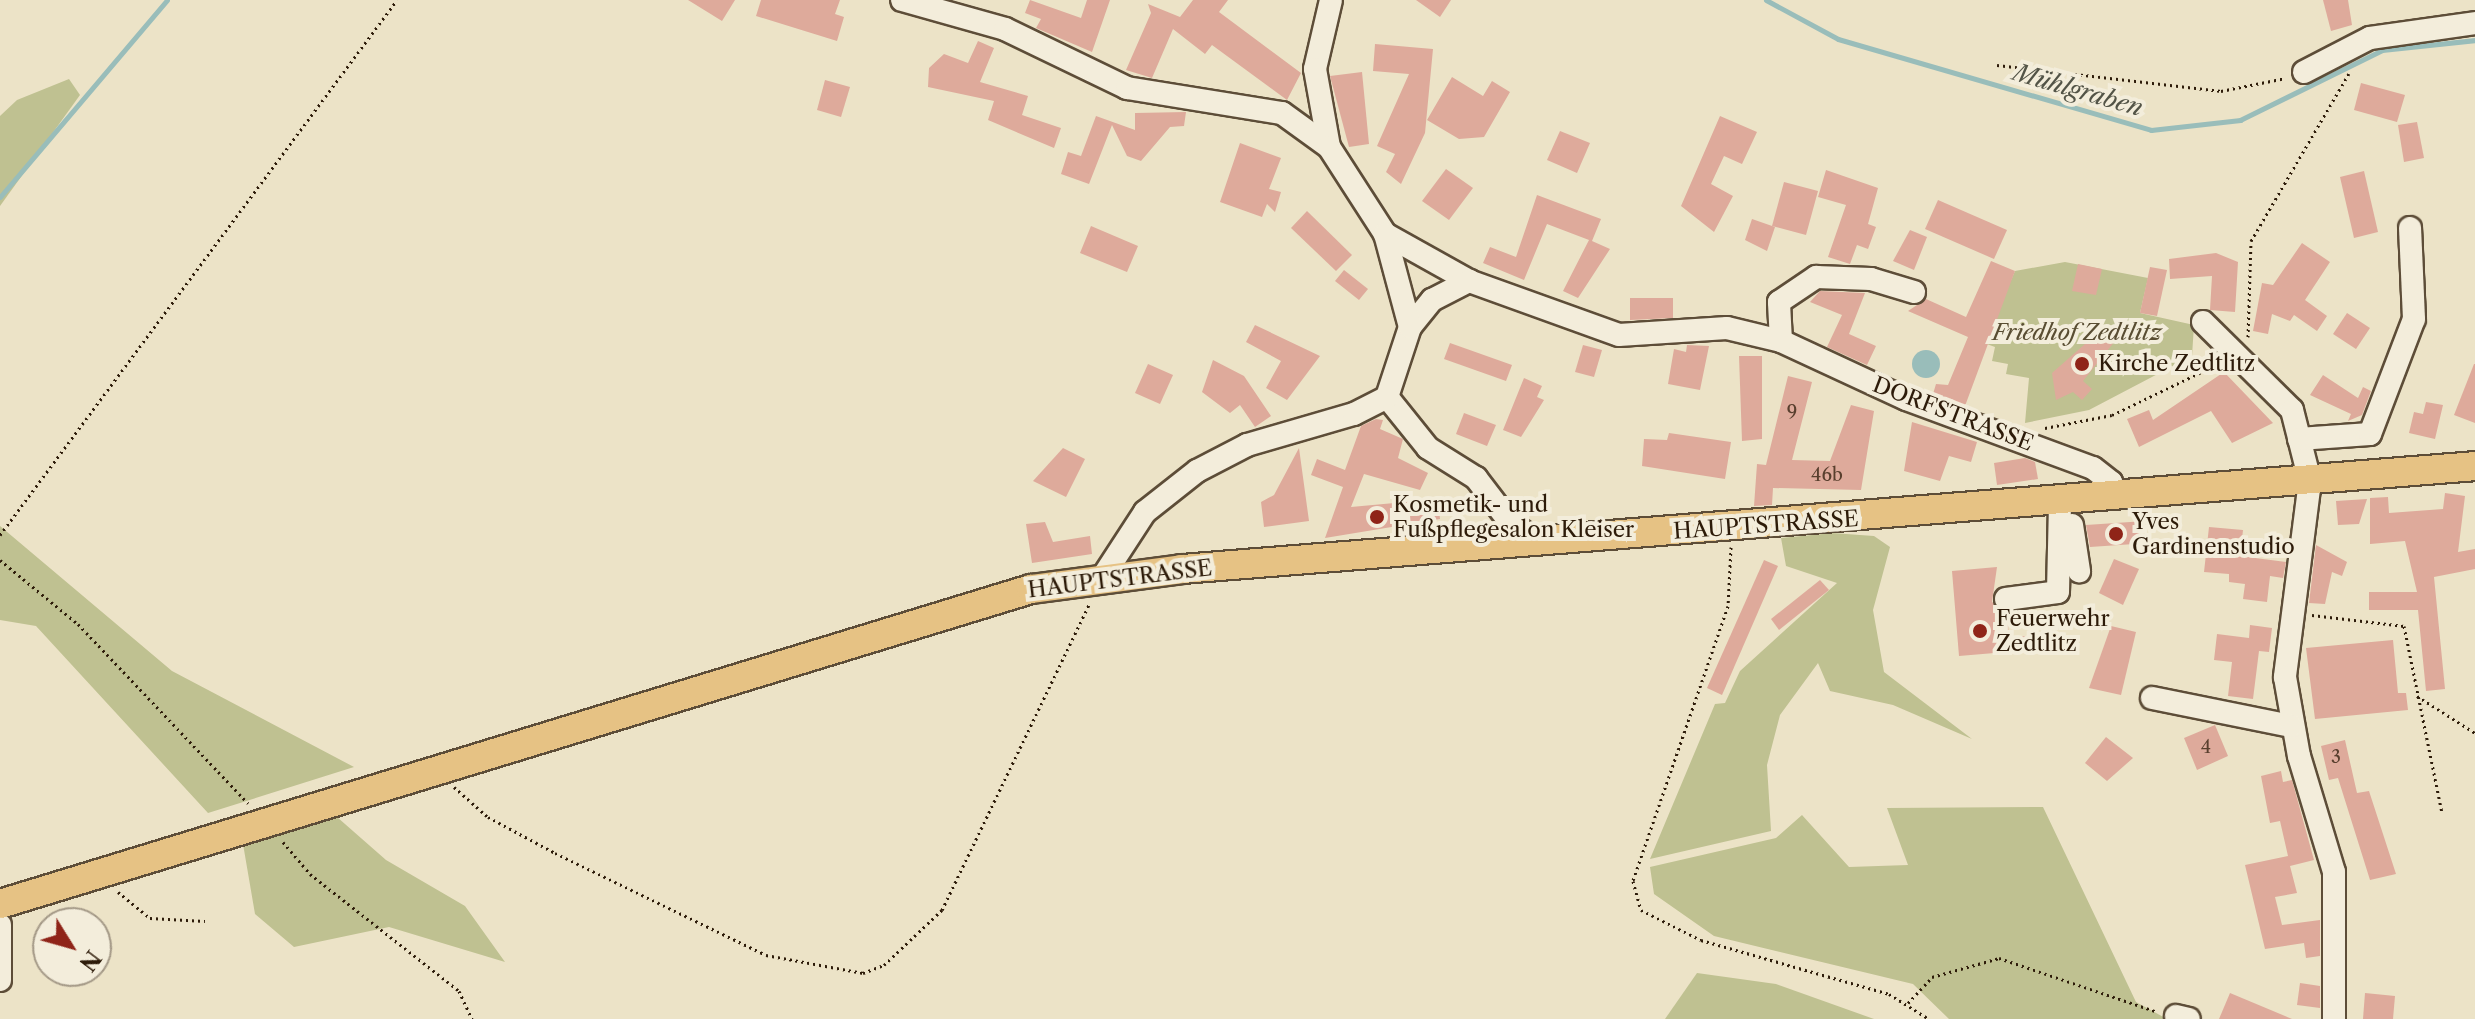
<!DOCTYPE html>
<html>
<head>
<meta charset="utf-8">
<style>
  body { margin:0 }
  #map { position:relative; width:2475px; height:1019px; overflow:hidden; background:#ece3c7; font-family:"Libre Caslon Text",serif }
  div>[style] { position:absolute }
  .green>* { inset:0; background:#bfc191 }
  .water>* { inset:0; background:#99bdba }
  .round { border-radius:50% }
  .stream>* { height:5px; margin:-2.5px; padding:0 2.5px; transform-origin:2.5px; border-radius:2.5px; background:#99bdba }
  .building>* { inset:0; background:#deaa9b }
  .path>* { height:3px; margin-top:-1.5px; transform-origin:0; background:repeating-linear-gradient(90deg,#2d1b09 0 2px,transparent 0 6px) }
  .roads { filter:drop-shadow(2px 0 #5d4d38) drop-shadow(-2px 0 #5d4d38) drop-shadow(0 2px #5d4d38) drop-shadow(0 -2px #5d4d38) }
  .minor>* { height:22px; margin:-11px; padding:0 11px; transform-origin:11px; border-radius:11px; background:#f3eddb }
  .major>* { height:28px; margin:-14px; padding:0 14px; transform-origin:14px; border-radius:14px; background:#e6c284 }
  .dots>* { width:22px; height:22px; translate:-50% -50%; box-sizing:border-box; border:4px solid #f3eddb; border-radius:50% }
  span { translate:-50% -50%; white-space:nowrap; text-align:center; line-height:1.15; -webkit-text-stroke:8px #f3eddb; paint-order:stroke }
  .number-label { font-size:18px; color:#593f2e }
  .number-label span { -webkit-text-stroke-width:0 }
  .park-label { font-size:22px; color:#594d32; font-style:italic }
  .poi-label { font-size:22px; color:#2d1b09 }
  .left { translate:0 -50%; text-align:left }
  .street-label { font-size:22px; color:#2d1b09 }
  .water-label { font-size:24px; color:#535447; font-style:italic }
  .north { position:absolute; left:32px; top:907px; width:80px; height:80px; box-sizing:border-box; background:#f3eddb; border:2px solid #a49987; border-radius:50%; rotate:127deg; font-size:22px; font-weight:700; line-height:32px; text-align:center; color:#2d1b09 }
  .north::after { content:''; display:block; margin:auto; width:28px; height:36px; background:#8f2418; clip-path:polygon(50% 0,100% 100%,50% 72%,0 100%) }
</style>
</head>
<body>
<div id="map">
  <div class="green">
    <i style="clip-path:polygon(69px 79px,80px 95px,0 206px,0 116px,17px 100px)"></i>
    <i style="clip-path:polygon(2065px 262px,2148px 278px,2140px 313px,2194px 325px,2192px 356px,2089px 410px,2025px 423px,2029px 378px,2006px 374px,2008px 364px,1992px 361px,1995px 347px,1984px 343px,2015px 271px)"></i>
    <i style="clip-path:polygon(0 526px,172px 671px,354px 767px,208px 813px,36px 626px,0 620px)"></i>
    <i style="clip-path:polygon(1832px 533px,1874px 536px,1890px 547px,1873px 610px,1884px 672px,1972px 739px,1893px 705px,1830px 691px,1818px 663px,1780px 715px,1767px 765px,1771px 831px,1650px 859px,1715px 704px,1725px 703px,1740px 671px,1837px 583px,1786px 566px,1781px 538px)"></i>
    <i style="clip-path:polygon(2043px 807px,2136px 1002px,2167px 1019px,1949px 1019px,1913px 984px,1714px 936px,1654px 894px,1650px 867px,1776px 838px,1802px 815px,1849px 867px,1908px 865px,1887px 808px)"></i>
    <i style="clip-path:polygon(337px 817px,386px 860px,465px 906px,505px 962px,389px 927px,294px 947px,255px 914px,243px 844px)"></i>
    <i style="clip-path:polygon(1697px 973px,1776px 984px,1874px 1019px,1665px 1019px)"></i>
  </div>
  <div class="water">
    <i class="round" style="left:1912px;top:350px;width:28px;height:28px"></i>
  </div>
  <div class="stream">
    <i style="left:1766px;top:0;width:82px;rotate:28.4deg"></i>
    <i style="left:1838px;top:39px;width:326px;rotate:16.2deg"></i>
    <i style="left:2151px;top:130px;width:90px;rotate:-6.4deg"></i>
    <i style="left:2240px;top:120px;width:158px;rotate:-26.2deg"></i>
    <i style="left:2382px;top:50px;width:94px;rotate:-6.1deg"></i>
    <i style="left:0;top:197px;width:258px;rotate:-49.7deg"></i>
  </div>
  <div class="building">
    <i style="clip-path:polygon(688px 0,735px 0,722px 21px)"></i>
    <i style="clip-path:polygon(761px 0,840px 0,835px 14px,844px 17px,837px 41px,756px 16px)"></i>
    <i style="clip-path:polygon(1030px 0,1081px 18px,1087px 0,1110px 0,1092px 52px,1036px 28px,1041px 19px,1025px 13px)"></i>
    <i style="clip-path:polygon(1193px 0,1228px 0,1219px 12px,1301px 73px,1287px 100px,1212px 45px,1205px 54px,1173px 29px,1152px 78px,1126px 70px,1151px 13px,1148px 4px,1180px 17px)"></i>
    <i style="clip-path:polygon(1416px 0,1451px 0,1440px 17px)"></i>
    <i style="clip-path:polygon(2323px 0,2348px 0,2352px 25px,2331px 31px)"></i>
    <i style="clip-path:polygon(978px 41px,994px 48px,980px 82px,1028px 96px,1022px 115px,1061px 128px,1054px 148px,988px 120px,994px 101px,928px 87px,929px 68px,944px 54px,968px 63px)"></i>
    <i style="clip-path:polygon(1375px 44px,1433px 49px,1425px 133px,1401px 184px,1386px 172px,1395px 154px,1377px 146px,1409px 74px,1373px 71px)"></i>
    <i style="clip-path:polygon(1362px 72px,1369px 144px,1349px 147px,1330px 76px)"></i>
    <i style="clip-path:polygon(1452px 77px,1483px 96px,1492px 81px,1510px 92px,1484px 137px,1459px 139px,1427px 120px)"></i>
    <i style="clip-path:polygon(825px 80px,850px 87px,841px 117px,817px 110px)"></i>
    <i style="clip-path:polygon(2361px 83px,2405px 95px,2397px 122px,2354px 110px)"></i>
    <i style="clip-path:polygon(1186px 112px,1184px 126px,1170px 127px,1141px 161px,1127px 156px,1112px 125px,1089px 184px,1061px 174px,1068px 152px,1081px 156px,1096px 116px,1135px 130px,1135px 113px)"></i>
    <i style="clip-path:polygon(1720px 116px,1757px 132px,1742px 164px,1724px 156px,1711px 184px,1733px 196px,1714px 232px,1681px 206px)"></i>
    <i style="clip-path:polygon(2417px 122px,2424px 158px,2404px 162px,2398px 125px)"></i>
    <i style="clip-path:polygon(1560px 131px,1590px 143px,1577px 173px,1547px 160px)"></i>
    <i style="clip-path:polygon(1240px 143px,1281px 158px,1269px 189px,1281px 192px,1275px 212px,1267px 204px,1262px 217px,1220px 202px)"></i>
    <i style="clip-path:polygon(1446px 169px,1473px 188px,1449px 220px,1422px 201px)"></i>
    <i style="clip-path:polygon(1826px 170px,1878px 188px,1868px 224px,1876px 227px,1868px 249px,1857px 245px,1850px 264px,1828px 257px,1846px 205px,1818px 197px)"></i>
    <i style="clip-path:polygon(2364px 171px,2378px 232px,2354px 238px,2340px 177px)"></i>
    <i style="clip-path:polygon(1784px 182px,1818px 191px,1806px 235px,1772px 226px)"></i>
    <i style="clip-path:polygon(1537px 195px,1601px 219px,1592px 241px,1610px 249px,1578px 298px,1563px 291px,1589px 240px,1547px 224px,1524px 280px,1483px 263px,1490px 247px,1516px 257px)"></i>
    <i style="clip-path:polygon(1938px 200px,2007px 230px,1994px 259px,1925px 229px)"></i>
    <i style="clip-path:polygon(1307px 211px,1352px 255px,1336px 271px,1291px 228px)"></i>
    <i style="clip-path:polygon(1752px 219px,1775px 227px,1767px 251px,1745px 240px)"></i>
    <i style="clip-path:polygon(1091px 226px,1138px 246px,1127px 272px,1080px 253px)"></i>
    <i style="clip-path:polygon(1910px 230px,1927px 237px,1914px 270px,1893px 261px)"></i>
    <i style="clip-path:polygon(2302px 243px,2330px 262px,2305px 300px,2327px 316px,2317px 331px,2294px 315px,2290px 321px,2272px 314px,2268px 334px,2253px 331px,2262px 283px,2273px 285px)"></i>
    <i style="clip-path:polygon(2216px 253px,2238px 262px,2235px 312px,2210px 310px,2212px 276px,2170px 279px,2169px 259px)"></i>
    <i style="clip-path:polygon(1991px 261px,2015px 271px,1965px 406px,1933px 394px,1936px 384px,1948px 385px,1968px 337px,1908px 311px,1926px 299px,1966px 317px)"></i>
    <i style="clip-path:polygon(2078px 264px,2102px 269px,2096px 295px,2072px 291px)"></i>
    <i style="clip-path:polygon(2150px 267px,2167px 270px,2157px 316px,2140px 313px)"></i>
    <i style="clip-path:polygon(1344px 270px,1368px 289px,1359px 300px,1335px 281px)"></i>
    <i style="clip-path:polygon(1820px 291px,1865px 293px,1849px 334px,1876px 346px,1867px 365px,1827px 347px,1842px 315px,1810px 302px)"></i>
    <i style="clip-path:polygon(1630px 298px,1673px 298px,1673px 318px,1630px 320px)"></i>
    <i style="clip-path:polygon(2347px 313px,2370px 328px,2356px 349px,2333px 334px)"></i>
    <i style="clip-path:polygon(1255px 325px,1320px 356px,1287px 400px,1266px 388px,1281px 361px,1246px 342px)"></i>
    <i style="clip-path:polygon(2102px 329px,2115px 341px,2083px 381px,2092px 389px,2082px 400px,2073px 392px,2056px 400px,2052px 373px)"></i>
    <i style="clip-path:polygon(1450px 343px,1512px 365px,1506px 381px,1444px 359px)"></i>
    <i style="clip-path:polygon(1583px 345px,1602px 350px,1594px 377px,1575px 372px)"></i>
    <i style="clip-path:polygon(1687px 345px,1709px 346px,1700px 390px,1668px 384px,1674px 349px,1686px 352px)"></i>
    <i style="clip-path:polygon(1739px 356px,1762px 356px,1762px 439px,1742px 441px)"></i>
    <i style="clip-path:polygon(1213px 360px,1244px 376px,1271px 416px,1255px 427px,1240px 405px,1230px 413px,1202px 392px)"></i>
    <i style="clip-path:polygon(1148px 364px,1173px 375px,1160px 404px,1135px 393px)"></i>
    <i style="clip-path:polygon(2474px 364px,2475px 364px,2475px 423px,2454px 415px)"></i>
    <i style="clip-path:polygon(2224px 372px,2273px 423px,2232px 443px,2211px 411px,2139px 447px,2127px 419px,2149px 410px,2153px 420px)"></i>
    <i style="clip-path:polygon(2323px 375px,2358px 398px,2363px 387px,2371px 391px,2362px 415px,2348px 421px,2351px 414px,2310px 395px)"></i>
    <i style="clip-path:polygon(1788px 376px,1812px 382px,1792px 460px,1830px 461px,1851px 405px,1874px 411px,1861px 490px,1773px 488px,1772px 505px,1754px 506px,1757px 464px,1766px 465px)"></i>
    <i style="clip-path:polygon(1524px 378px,1542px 386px,1537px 397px,1544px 400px,1521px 437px,1503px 430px)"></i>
    <i style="clip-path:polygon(2426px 402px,2443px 405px,2435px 439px,2409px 433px,2414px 412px,2423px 414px)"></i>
    <i style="clip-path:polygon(1464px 413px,1496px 425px,1487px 446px,1456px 434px)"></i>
    <i style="clip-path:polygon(1376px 419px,1383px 420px,1380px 429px,1403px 439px,1398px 458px,1428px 473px,1420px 490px,1364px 474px,1351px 507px,1438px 499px,1440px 519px,1325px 538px,1343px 487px,1311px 475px,1317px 459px,1345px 470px,1361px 426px)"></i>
    <i style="clip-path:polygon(1912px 422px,1977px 442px,1971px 462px,1949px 456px,1940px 481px,1904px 471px)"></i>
    <i style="clip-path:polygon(1669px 433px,1731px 442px,1725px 479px,1642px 466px,1644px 439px,1667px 440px)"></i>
    <i style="clip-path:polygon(1063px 448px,1085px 459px,1066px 497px,1033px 481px)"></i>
    <i style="clip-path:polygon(1299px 448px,1309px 521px,1264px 527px,1261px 502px,1274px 495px)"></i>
    <i style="clip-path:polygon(2025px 458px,2035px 462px,2038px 479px,1997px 485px,1994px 463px)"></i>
    <i style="clip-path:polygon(2445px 493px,2465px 496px,2458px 552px,2475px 549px,2475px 569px,2434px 577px,2445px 689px,2426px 691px,2418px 610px,2369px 610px,2369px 592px,2417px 592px,2405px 541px,2370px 544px,2370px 498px,2388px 497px,2389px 513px,2443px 509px)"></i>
    <i style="clip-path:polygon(2367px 499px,2359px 524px,2338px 525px,2336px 501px)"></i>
    <i style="clip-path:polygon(2145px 521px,2134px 544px,2090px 547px,2086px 525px)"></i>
    <i style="clip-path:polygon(1045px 522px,1053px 542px,1090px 536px,1092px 554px,1032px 563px,1026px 524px)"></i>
    <i style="clip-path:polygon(2209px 527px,2243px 530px,2240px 556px,2286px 562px,2283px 578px,2270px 576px,2267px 602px,2243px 599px,2245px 584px,2229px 582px,2229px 574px,2204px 572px)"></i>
    <i style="clip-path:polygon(2316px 545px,2347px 562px,2342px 576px,2332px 572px,2325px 604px,2309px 603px)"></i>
    <i style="clip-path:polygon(2114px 559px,2139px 569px,2123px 605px,2099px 593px)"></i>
    <i style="clip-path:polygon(1764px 560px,1778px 566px,1722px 695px,1707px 688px)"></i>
    <i style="clip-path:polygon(1997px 567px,1992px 602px,2007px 613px,2009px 637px,2029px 636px,2030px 650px,1959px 656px,1952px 571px)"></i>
    <i style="clip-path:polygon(1820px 580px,1829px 590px,1779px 630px,1771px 619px)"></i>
    <i style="clip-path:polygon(2250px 625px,2272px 628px,2269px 652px,2259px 651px,2253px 699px,2228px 696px,2232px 662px,2214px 660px,2217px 634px,2249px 638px)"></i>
    <i style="clip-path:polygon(2111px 626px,2136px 632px,2121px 695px,2089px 688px)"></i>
    <i style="clip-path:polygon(2393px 640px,2398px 693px,2406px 693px,2408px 710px,2315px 719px,2306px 648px)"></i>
    <i style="clip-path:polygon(2215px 725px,2228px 756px,2197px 770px,2184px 738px)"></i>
    <i style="clip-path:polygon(2106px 737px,2133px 758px,2107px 781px,2085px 763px)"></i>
    <i style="clip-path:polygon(2345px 740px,2357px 793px,2369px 791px,2396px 874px,2370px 880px,2338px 778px,2329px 780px,2321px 746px)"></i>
    <i style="clip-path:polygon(2281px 771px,2283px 782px,2292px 780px,2314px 860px,2290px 866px,2297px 893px,2275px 897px,2282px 925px,2320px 920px,2320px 956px,2306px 958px,2304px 943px,2265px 949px,2245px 865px,2288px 856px,2280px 821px,2270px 823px,2261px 776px)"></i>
    <i style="clip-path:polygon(2300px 983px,2320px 986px,2320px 1008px,2297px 1005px)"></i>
    <i style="clip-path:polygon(2230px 993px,2292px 1019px,2219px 1019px)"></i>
    <i style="clip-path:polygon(2365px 993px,2395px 996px,2393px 1019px,2363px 1019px)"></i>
  </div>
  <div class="path">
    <i style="left:1997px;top:65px;width:226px;rotate:6.6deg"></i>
    <i style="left:2221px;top:91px;width:66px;rotate:-11.3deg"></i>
    <i style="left:2248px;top:337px;width:96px;rotate:-88.2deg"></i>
    <i style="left:2251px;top:241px;width:194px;rotate:-59.7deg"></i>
    <i style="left:2045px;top:428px;width:68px;rotate:-11deg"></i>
    <i style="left:2112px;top:415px;width:115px;rotate:-25.7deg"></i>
    <i style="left:0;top:535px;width:666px;rotate:-53.42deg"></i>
    <i style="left:1731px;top:547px;width:59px;rotate:92.9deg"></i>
    <i style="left:1728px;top:606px;width:291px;rotate:109.1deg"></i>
    <i style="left:1633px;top:881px;width:30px;rotate:75deg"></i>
    <i style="left:1641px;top:910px;width:67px;rotate:26.6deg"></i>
    <i style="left:1701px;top:940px;width:196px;rotate:16deg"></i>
    <i style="left:1889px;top:994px;width:47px;rotate:32deg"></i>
    <i style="left:0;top:560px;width:101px;rotate:39.4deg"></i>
    <i style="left:78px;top:624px;width:247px;rotate:46.5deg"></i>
    <i style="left:2312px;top:615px;width:93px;rotate:6.8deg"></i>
    <i style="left:2404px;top:626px;width:190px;rotate:78.5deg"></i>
    <i style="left:2417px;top:696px;width:69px;rotate:32.5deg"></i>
    <i style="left:454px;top:787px;width:45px;rotate:41.4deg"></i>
    <i style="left:488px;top:817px;width:76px;rotate:28.2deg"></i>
    <i style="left:555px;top:853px;width:234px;rotate:25.8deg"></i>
    <i style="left:766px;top:955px;width:99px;rotate:10.5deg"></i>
    <i style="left:863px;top:973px;width:22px;rotate:-21deg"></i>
    <i style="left:884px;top:965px;width:80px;rotate:-43.5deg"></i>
    <i style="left:942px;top:910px;width:339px;rotate:-64.3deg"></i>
    <i style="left:283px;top:842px;width:42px;rotate:49.8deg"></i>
    <i style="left:310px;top:874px;width:189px;rotate:38.1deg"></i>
    <i style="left:459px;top:991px;width:31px;rotate:65deg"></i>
    <i style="left:118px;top:892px;width:41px;rotate:39.1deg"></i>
    <i style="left:150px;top:918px;width:55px;rotate:3.1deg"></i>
    <i style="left:1908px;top:1003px;width:35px;rotate:-47deg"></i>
    <i style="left:1932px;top:977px;width:70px;rotate:-15.8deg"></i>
    <i style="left:1999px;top:958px;width:165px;rotate:18.8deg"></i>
  </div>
  <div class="roads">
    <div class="minor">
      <i style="left:902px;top:0;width:107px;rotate:15.7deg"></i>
      <i style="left:1005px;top:29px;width:136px;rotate:25.8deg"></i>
      <i style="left:1127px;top:88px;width:157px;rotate:9.2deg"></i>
      <i style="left:1282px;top:113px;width:58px;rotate:35.9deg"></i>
      <i style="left:1331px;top:0;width:71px;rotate:103.1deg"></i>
      <i style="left:1315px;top:69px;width:79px;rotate:79.8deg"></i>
      <i style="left:1329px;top:147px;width:103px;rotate:57.2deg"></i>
      <i style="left:1385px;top:234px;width:96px;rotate:29.2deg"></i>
      <i style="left:1469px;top:281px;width:159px;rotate:19.8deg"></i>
      <i style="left:1619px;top:335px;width:108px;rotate:-3.7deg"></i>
      <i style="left:1727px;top:328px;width:56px;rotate:13.5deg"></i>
      <i style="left:1781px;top:341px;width:138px;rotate:24.9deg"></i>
      <i style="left:1906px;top:399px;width:199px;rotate:20.3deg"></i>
      <i style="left:2093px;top:468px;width:23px;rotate:38deg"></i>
      <i style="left:2111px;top:482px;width:15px;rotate:86deg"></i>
      <i style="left:2304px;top:72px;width:74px;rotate:-27.3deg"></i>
      <i style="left:2370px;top:38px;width:106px;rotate:-8.1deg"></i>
      <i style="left:2203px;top:322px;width:125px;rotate:44.7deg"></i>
      <i style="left:2292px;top:410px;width:73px;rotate:75.8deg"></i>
      <i style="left:2310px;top:481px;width:198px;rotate:97.3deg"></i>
      <i style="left:2285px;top:677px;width:80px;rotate:80deg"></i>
      <i style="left:2299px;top:756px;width:121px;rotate:73.2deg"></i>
      <i style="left:2334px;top:872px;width:147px;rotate:90deg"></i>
      <i style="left:1410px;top:327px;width:35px;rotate:-51deg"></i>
      <i style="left:1432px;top:300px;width:42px;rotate:-27.2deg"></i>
      <i style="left:1781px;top:341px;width:39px;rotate:-93deg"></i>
      <i style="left:1779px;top:302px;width:45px;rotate:-34deg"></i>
      <i style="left:1816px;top:277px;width:55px;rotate:2.1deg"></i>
      <i style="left:1871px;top:279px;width:45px;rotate:16.8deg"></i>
      <i style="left:1387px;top:397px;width:65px;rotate:51.2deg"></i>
      <i style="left:1428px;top:448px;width:57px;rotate:32deg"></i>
      <i style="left:1476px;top:478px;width:54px;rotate:52.5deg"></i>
      <i style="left:1509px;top:521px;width:35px;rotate:37deg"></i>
      <i style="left:2299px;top:439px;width:71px;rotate:-4deg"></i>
      <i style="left:2370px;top:434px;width:123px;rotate:-69.1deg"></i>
      <i style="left:2414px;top:319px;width:91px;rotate:-92.5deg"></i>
      <i style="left:2072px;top:525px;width:47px;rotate:81.3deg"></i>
      <i style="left:1102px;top:578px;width:79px;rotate:-56.9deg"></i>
      <i style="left:1145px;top:512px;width:66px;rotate:-38.3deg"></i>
      <i style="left:1197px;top:471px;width:56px;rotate:-27.5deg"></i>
      <i style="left:1247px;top:445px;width:111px;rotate:-16.2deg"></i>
      <i style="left:1354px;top:414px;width:37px;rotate:-27deg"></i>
      <i style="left:1387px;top:397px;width:74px;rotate:-71.8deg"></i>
      <i style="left:1410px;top:327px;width:96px;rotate:-105deg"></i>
      <i style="left:2006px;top:599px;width:52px;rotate:-7.7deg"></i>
      <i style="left:2058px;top:592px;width:91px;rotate:-88.7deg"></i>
      <i style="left:2152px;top:698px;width:142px;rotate:11.4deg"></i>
      <i style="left:0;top:925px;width:55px;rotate:90deg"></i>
      <i style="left:2176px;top:1016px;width:13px;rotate:13deg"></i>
    </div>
    <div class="major">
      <i style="left:0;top:904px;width:1078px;rotate:-16.99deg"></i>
      <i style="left:1031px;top:589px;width:152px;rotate:-7.5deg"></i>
      <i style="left:1182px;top:569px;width:1297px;rotate:-4.55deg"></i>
    </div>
  </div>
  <div class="dots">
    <i style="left:2082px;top:364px;background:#8f2418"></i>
    <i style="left:1377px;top:517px;background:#8f2418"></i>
    <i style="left:2116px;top:534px;background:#8f2418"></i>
    <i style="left:1980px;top:631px;background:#8f2418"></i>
  </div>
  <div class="number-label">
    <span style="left:1792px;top:412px">9</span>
    <span style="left:1827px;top:475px">46b</span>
    <span style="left:2206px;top:747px">4</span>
    <span style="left:2336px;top:757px">3</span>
  </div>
  <div class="park-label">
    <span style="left:2077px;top:333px">Friedhof Zedtlitz</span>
  </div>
  <div class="poi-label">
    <span class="left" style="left:2098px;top:364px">Kirche Zedtlitz</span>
    <span class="left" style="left:1393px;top:517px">Kosmetik- und<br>Fußpflegesalon Kleiser</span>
    <span class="left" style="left:2132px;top:534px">Yves<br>Gardinenstudio</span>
    <span class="left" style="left:1996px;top:631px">Feuerwehr<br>Zedtlitz</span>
  </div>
  <div class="street-label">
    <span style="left:1953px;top:414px;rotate:21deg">DORFSTRASSE</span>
    <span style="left:1766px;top:525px;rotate:-4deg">HAUPTSTRASSE</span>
    <span style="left:1120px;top:579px;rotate:-7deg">HAUPTSTRASSE</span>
  </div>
  <div class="water-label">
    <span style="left:2078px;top:90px;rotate:16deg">Mühlgraben</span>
  </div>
  <div class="north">N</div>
</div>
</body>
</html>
